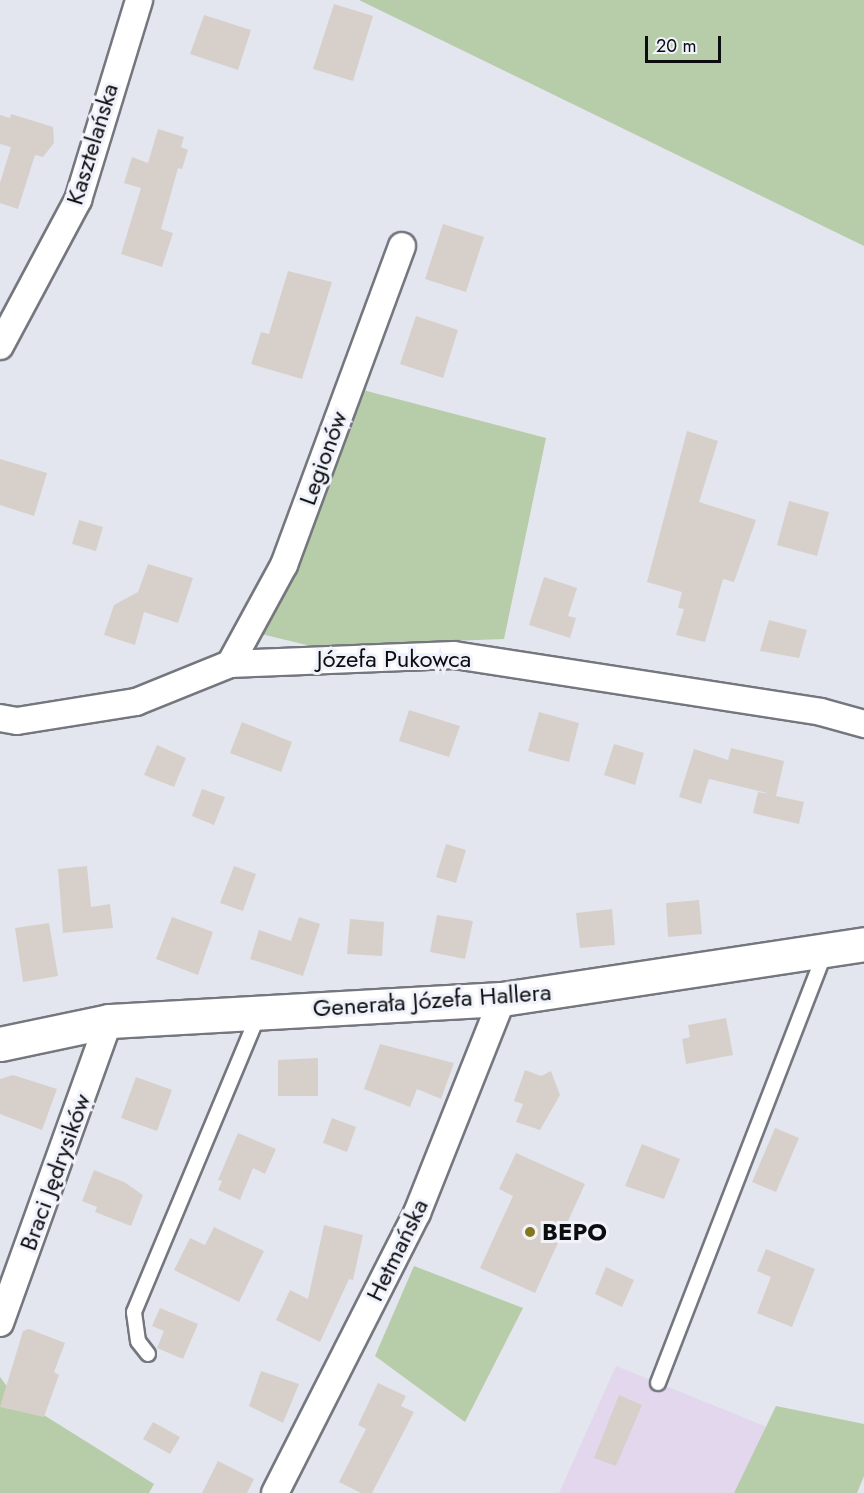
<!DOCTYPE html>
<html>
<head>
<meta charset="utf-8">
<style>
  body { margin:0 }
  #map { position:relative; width:864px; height:1493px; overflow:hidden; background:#e3e6ee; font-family:Jost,sans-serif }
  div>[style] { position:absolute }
  .industrial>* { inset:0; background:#e2d7ec }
  .green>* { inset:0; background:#b7cca9 }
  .building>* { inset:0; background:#d7d0ca }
  .roads { filter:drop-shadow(2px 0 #74777e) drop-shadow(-2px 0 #74777e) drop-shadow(0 2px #74777e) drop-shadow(0 -2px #74777e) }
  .service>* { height:14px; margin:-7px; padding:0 7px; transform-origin:7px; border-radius:7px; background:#fff }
  .minor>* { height:26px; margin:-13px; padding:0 13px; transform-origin:13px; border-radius:13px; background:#fff }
  .tertiary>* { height:33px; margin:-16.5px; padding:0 16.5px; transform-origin:16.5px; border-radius:16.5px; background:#fff }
  .dots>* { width:16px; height:16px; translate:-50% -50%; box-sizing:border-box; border:3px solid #f0f3fb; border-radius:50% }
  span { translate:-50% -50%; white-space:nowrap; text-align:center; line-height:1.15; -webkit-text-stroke:6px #f0f3fb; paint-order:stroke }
  .street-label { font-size:24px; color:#0c0d0f }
  .poi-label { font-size:24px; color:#0c0d0f; font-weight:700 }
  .left { translate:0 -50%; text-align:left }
  .scale { position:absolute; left:645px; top:36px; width:76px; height:27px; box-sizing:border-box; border:3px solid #0c0d0f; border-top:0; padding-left:8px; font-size:18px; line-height:21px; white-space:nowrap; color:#0c0d0f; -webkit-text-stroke:4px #f0f3fb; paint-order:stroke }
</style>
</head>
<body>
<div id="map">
  <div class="industrial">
    <i style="clip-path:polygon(616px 1366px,767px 1427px,734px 1493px,559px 1493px)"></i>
  </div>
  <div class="green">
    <i style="clip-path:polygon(359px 0,864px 0,864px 246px)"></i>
    <i style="clip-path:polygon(359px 389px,546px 438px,504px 639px,311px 646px,261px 634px)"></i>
    <i style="clip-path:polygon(414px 1266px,523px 1308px,465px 1422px,375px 1356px)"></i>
    <i style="clip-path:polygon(0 1377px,15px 1397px,154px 1484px,149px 1493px,0 1493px)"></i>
    <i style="clip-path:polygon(776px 1406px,864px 1424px,864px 1476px,857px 1493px,734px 1493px)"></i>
  </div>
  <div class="building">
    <i style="clip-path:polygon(334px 4px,373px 16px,353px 81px,313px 69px)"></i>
    <i style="clip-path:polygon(204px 15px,251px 30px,238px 70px,190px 54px)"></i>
    <i style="clip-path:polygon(11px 114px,53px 127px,54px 143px,43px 157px,35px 155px,18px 209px,0 203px,0 183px,11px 147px,0 144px,0 115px,10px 118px)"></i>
    <i style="clip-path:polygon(158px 129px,184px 137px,181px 147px,188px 150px,182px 169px,178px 168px,161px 229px,173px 233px,162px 267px,121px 254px,141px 188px,124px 183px,132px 157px,148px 163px)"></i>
    <i style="clip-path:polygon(443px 224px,484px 237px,466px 292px,425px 279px)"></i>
    <i style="clip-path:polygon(288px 271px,332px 282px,302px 379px,251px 364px,261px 332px,269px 334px)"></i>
    <i style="clip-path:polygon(416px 316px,458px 330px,443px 378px,400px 364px)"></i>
    <i style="clip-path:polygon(687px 431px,718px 441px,699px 502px,756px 520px,734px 582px,723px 579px,705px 642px,676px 635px,684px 609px,678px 608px,682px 592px,647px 582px)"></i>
    <i style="clip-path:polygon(0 459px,47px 473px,34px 516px,0 505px)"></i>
    <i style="clip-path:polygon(789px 501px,829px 512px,817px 556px,777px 545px)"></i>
    <i style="clip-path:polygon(79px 520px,103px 527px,96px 551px,72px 544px)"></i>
    <i style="clip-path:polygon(148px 564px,193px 578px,178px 623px,144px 612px,135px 645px,104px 635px,114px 605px,138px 592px)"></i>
    <i style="clip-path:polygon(544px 577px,577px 588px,568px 616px,576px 618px,570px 638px,529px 625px)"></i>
    <i style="clip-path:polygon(769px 620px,807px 630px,799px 658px,760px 651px)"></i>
    <i style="clip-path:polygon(409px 710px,460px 726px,449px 757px,399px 741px)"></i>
    <i style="clip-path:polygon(539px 712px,579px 723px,569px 762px,528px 751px)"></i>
    <i style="clip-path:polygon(242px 722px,292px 742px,281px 772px,230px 753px)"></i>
    <i style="clip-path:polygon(614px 744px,644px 753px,635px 785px,604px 775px)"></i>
    <i style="clip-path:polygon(157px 745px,186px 758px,174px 787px,144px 775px)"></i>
    <i style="clip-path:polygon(731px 748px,784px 761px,776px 796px,804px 802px,799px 824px,753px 813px,758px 792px,771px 794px,709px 779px,701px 804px,679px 797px,694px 749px,728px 760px)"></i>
    <i style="clip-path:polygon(202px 789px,225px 797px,214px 825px,192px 816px)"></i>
    <i style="clip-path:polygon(446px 844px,466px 850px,456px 883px,436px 877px)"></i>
    <i style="clip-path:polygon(87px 866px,91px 907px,110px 904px,113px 928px,63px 933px,58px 869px)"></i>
    <i style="clip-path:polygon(234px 866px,256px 874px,243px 911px,220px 903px)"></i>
    <i style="clip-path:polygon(699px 900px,702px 934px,668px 937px,666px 903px)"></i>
    <i style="clip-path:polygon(612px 909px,615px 945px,580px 948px,576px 913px)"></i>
    <i style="clip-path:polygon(437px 915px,473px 921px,465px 959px,430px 952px)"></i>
    <i style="clip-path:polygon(172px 917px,213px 932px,198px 975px,156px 959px)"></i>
    <i style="clip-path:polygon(299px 917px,320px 924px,303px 976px,250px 959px,259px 930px,291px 941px)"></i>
    <i style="clip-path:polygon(350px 919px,384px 922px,382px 956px,347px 954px)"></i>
    <i style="clip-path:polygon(49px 923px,58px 976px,23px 982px,15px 928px)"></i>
    <i style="clip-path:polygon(726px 1018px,733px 1055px,686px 1064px,682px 1039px,690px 1037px,688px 1025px)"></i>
    <i style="clip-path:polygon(380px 1044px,454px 1063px,441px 1099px,417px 1089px,410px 1107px,364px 1089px)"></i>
    <i style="clip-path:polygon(318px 1058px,318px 1096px,278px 1096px,278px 1060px)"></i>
    <i style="clip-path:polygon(525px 1070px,541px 1076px,551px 1071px,560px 1095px,540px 1130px,516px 1122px,523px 1104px,514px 1101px)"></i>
    <i style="clip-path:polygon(13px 1075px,57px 1089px,42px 1130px,0 1114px,0 1079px)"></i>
    <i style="clip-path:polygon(136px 1077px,172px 1090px,157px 1131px,121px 1118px)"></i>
    <i style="clip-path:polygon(332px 1118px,356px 1127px,347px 1152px,323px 1143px)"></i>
    <i style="clip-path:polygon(775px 1128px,799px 1138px,776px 1192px,752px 1182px)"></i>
    <i style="clip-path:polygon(238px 1133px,276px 1149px,265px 1174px,253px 1168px,240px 1200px,218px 1190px,222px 1181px,218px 1180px)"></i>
    <i style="clip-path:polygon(642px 1144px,680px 1159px,664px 1199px,625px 1186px)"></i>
    <i style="clip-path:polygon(516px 1153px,585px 1184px,535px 1293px,480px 1268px,513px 1196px,499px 1189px)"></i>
    <i style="clip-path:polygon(94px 1170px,124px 1182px,143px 1195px,131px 1226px,95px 1212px,97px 1207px,82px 1201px)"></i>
    <i style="clip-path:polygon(324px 1225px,363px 1235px,353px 1280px,349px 1279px,320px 1342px,276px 1320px,290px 1290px,308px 1299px)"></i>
    <i style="clip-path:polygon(214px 1227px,264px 1251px,239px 1302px,174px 1270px,190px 1238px,205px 1245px)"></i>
    <i style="clip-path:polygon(766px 1249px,815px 1269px,792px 1327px,757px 1313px,771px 1277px,757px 1271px)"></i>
    <i style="clip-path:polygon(606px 1267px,634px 1280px,622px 1307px,595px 1294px)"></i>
    <i style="clip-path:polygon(160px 1308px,198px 1324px,183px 1359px,157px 1348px,164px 1331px,152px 1326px)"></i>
    <i style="clip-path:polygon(29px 1329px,65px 1343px,54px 1372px,59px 1375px,44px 1417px,0 1407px,23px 1331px)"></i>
    <i style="clip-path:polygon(261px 1371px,299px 1384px,283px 1423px,249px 1406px)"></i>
    <i style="clip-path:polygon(378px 1383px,406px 1396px,401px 1406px,414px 1412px,372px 1493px,361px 1493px,339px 1482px,366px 1429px,358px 1425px)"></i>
    <i style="clip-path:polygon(619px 1395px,642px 1405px,616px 1466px,594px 1458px)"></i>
    <i style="clip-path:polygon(153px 1422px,180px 1437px,170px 1454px,143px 1439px)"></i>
    <i style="clip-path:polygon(218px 1461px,254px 1479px,247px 1493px,202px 1493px)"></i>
  </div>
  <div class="roads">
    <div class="service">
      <i style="left:148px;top:1354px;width:16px;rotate:-128deg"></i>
      <i style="left:138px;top:1341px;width:29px;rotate:-98deg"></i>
      <i style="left:134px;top:1312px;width:322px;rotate:-67.3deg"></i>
      <i style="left:658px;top:1383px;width:462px;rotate:-68.8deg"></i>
    </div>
    <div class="minor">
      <i style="left:0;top:346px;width:166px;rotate:-61.9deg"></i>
      <i style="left:78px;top:200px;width:209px;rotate:-73deg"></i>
      <i style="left:230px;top:664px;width:113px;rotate:-61.4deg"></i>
      <i style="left:284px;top:565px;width:340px;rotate:-69.7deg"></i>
      <i style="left:0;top:718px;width:17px;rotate:10deg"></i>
      <i style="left:17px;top:721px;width:121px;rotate:-9.1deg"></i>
      <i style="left:136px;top:702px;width:101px;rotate:-22deg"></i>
      <i style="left:230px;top:664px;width:224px;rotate:-2.3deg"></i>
      <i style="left:454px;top:655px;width:371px;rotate:8.8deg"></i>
      <i style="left:821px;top:712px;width:45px;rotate:15.6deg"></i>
      <i style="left:0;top:1323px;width:321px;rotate:-70.2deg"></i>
      <i style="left:275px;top:1493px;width:314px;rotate:-63.1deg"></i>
      <i style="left:417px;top:1213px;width:230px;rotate:-68.3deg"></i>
    </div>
    <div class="tertiary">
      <i style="left:0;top:1044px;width:111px;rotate:-11.9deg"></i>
      <i style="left:109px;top:1021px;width:394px;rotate:-3.2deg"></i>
      <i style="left:502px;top:999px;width:366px;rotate:-8.6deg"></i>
    </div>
  </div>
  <div class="dots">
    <i style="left:530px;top:1232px;background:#84761a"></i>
  </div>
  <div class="street-label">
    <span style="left:92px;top:144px;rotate:-73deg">Kasztelańska</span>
    <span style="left:323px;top:458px;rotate:-70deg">Legionów</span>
    <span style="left:394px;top:659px">Józefa Pukowca</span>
    <span style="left:432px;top:1000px;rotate:-4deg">Generała Józefa Hallera</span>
    <span style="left:55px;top:1172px;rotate:-70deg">Braci Jędrysików</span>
    <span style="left:397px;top:1250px;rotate:-64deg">Hetmańska</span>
  </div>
  <div class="poi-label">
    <span class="left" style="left:542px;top:1232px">BEPO</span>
  </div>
  <div class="scale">20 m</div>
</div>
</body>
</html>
